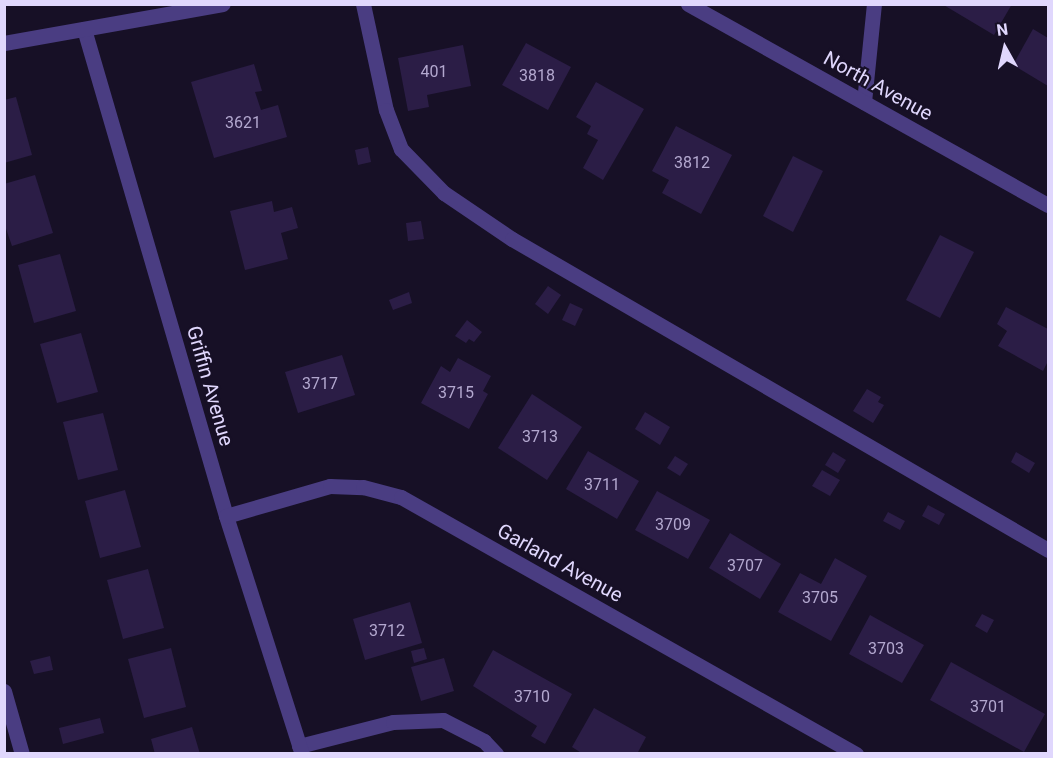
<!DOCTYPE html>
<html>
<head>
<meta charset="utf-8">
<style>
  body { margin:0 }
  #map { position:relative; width:1053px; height:758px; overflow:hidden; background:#171026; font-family:Roboto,sans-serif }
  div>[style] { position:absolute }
  .building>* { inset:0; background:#2b1d46 }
  .service>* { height:15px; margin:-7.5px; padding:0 7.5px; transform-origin:7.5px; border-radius:7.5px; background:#4a3d82 }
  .minor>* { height:15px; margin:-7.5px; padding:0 7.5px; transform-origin:7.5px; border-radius:7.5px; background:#4a3d82 }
  .tertiary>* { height:15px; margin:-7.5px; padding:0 7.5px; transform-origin:7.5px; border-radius:7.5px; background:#4a3d82 }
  span { translate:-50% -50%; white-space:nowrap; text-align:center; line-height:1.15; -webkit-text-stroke:4.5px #171026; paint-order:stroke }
  .number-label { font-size:16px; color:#b3a8cf }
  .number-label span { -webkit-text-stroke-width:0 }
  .street-label { font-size:20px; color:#e0d7fd }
  .frame { position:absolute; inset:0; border:6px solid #e0d7fd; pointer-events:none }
  .north { position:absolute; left:975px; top:18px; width:60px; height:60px; -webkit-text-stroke:4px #171026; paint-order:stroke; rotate:352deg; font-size:16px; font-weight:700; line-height:24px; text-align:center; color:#e0d7fd }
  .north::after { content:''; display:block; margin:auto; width:21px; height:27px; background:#e0d7fd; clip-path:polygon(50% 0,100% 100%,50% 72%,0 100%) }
</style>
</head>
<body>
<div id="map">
  <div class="building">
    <i style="clip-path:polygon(942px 4px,1012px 4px,994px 35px)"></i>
    <i style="clip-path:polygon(1033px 29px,1048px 38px,1048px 86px,1013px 65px)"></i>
    <i style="clip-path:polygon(526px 43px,571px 67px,548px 110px,502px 85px)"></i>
    <i style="clip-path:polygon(463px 45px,471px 86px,427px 95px,429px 107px,408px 111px,398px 58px)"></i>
    <i style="clip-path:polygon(254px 64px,262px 91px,255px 92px,261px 110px,278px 105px,287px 137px,214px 158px,191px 82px)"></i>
    <i style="clip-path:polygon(596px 82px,644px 109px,603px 180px,583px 168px,598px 140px,587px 134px,591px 126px,576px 117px)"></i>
    <i style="clip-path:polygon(16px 97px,32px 155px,4px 163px,4px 100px)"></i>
    <i style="clip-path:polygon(676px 126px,732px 155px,701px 214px,662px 193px,669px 180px,652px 171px)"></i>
    <i style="clip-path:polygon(368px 147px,371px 162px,358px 165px,355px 150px)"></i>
    <i style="clip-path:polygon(793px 156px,823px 171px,793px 232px,763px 216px)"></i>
    <i style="clip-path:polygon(35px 175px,53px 233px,12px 246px,4px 223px,4px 184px)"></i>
    <i style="clip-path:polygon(272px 201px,274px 212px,292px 207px,298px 228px,281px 233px,288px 259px,245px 270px,230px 211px)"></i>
    <i style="clip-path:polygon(421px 221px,424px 239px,408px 241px,406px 223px)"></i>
    <i style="clip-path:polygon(940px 235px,974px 252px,940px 318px,906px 300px)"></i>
    <i style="clip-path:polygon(60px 254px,76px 311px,34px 323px,18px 265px)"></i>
    <i style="clip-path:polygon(548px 286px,561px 295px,548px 314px,535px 304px)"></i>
    <i style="clip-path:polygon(409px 292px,412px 303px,393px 310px,389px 300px)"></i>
    <i style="clip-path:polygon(570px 303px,583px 309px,575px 326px,562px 320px)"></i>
    <i style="clip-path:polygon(1006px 307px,1048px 329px,1048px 361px,1043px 371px,998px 346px,1007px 331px,997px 324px)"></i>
    <i style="clip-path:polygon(467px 320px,482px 332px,474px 342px,469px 339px,466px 343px,455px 336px)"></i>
    <i style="clip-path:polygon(81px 333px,98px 392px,57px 403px,40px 344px)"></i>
    <i style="clip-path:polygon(342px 355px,355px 395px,298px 413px,285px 372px)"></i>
    <i style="clip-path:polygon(458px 358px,491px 376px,483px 391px,488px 394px,469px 429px,421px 403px,441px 366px,450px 372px)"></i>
    <i style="clip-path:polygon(867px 389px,881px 397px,878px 402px,884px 405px,873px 423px,853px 411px)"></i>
    <i style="clip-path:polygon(532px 394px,582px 427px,547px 480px,498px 448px)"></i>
    <i style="clip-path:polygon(645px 412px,670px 427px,660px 445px,635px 429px)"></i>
    <i style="clip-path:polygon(103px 413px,118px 470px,78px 480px,63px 422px)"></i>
    <i style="clip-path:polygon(588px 451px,639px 481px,617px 519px,566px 489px)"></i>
    <i style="clip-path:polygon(833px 452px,846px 460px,838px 473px,825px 465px)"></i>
    <i style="clip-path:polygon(1016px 452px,1035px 463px,1029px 473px,1011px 462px)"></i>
    <i style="clip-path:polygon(675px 456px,688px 464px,680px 476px,667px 468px)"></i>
    <i style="clip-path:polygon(822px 470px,840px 480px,830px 496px,812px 486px)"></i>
    <i style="clip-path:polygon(125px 490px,141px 547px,100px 558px,85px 501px)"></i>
    <i style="clip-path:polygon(657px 491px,710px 520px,688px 559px,635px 530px)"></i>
    <i style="clip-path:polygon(928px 505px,945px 514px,939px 525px,922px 516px)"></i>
    <i style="clip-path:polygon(888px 512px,905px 521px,900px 530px,883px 521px)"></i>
    <i style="clip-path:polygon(730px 533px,781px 564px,760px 599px,709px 568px)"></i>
    <i style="clip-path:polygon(835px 558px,867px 576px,831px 641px,778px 612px,800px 573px,821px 584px)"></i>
    <i style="clip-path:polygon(148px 569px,164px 628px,123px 639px,107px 580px)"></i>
    <i style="clip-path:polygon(410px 602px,422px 643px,365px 660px,353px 619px)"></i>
    <i style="clip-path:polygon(982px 614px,994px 620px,987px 633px,975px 626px)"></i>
    <i style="clip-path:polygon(870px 615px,924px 645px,902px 683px,849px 654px)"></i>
    <i style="clip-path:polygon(171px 648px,186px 707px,144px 718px,128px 659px)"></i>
    <i style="clip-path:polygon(424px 648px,427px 659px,414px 663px,411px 651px)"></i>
    <i style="clip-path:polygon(493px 650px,572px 694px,545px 744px,531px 736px,537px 726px,473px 686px)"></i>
    <i style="clip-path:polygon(50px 656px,53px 670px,34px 674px,30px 661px)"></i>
    <i style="clip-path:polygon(444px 658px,454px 691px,421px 701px,411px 667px)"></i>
    <i style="clip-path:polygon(951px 662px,1045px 714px,1024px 752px,930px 700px)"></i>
    <i style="clip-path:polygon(594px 708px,646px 737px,637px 754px,583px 754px,572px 747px)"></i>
    <i style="clip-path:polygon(100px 718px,104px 733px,63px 744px,59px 728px)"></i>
    <i style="clip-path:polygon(192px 727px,200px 754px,155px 754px,151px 739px)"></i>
  </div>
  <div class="service">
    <i style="left:363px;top:4px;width:108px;rotate:77.8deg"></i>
    <i style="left:386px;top:110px;width:42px;rotate:69deg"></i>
    <i style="left:401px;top:149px;width:62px;rotate:45.7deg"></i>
    <i style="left:444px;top:193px;width:82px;rotate:34.1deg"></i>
    <i style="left:512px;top:239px;width:620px;rotate:30.12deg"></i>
    <i style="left:4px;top:691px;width:66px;rotate:74.1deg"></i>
    <i style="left:299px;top:746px;width:97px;rotate:-14.3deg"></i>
    <i style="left:393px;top:722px;width:50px;rotate:-2.3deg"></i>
    <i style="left:443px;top:720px;width:46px;rotate:27.1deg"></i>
    <i style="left:484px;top:741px;width:18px;rotate:47deg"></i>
  </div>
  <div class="minor">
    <i style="left:84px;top:29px;width:507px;rotate:73.74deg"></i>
    <i style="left:226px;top:516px;width:250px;rotate:72.3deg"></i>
    <i style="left:4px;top:43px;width:222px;rotate:-10.1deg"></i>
    <i style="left:864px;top:102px;width:99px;rotate:-84.2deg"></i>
    <i style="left:226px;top:516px;width:108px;rotate:-16.1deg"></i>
    <i style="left:330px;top:486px;width:33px;rotate:2deg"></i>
    <i style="left:363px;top:487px;width:39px;rotate:15deg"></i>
    <i style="left:401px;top:497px;width:523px;rotate:29.46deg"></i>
  </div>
  <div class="tertiary">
    <i style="left:688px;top:4px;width:412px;rotate:29.2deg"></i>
  </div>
  <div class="number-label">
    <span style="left:434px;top:72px">401</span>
    <span style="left:537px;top:76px">3818</span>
    <span style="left:243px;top:123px">3621</span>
    <span style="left:692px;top:163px">3812</span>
    <span style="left:320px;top:384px">3717</span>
    <span style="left:456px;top:393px">3715</span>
    <span style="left:540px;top:437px">3713</span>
    <span style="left:602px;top:485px">3711</span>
    <span style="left:673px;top:525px">3709</span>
    <span style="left:745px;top:566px">3707</span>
    <span style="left:820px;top:598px">3705</span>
    <span style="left:387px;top:631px">3712</span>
    <span style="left:886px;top:649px">3703</span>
    <span style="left:532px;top:697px">3710</span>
    <span style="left:988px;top:707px">3701</span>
  </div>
  <div class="street-label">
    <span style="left:878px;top:86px;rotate:29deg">North Avenue</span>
    <span style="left:210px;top:386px;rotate:74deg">Griffin Avenue</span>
    <span style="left:560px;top:563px;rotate:29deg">Garland Avenue</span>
  </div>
  <div class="frame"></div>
  <div class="north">N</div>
</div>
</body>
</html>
